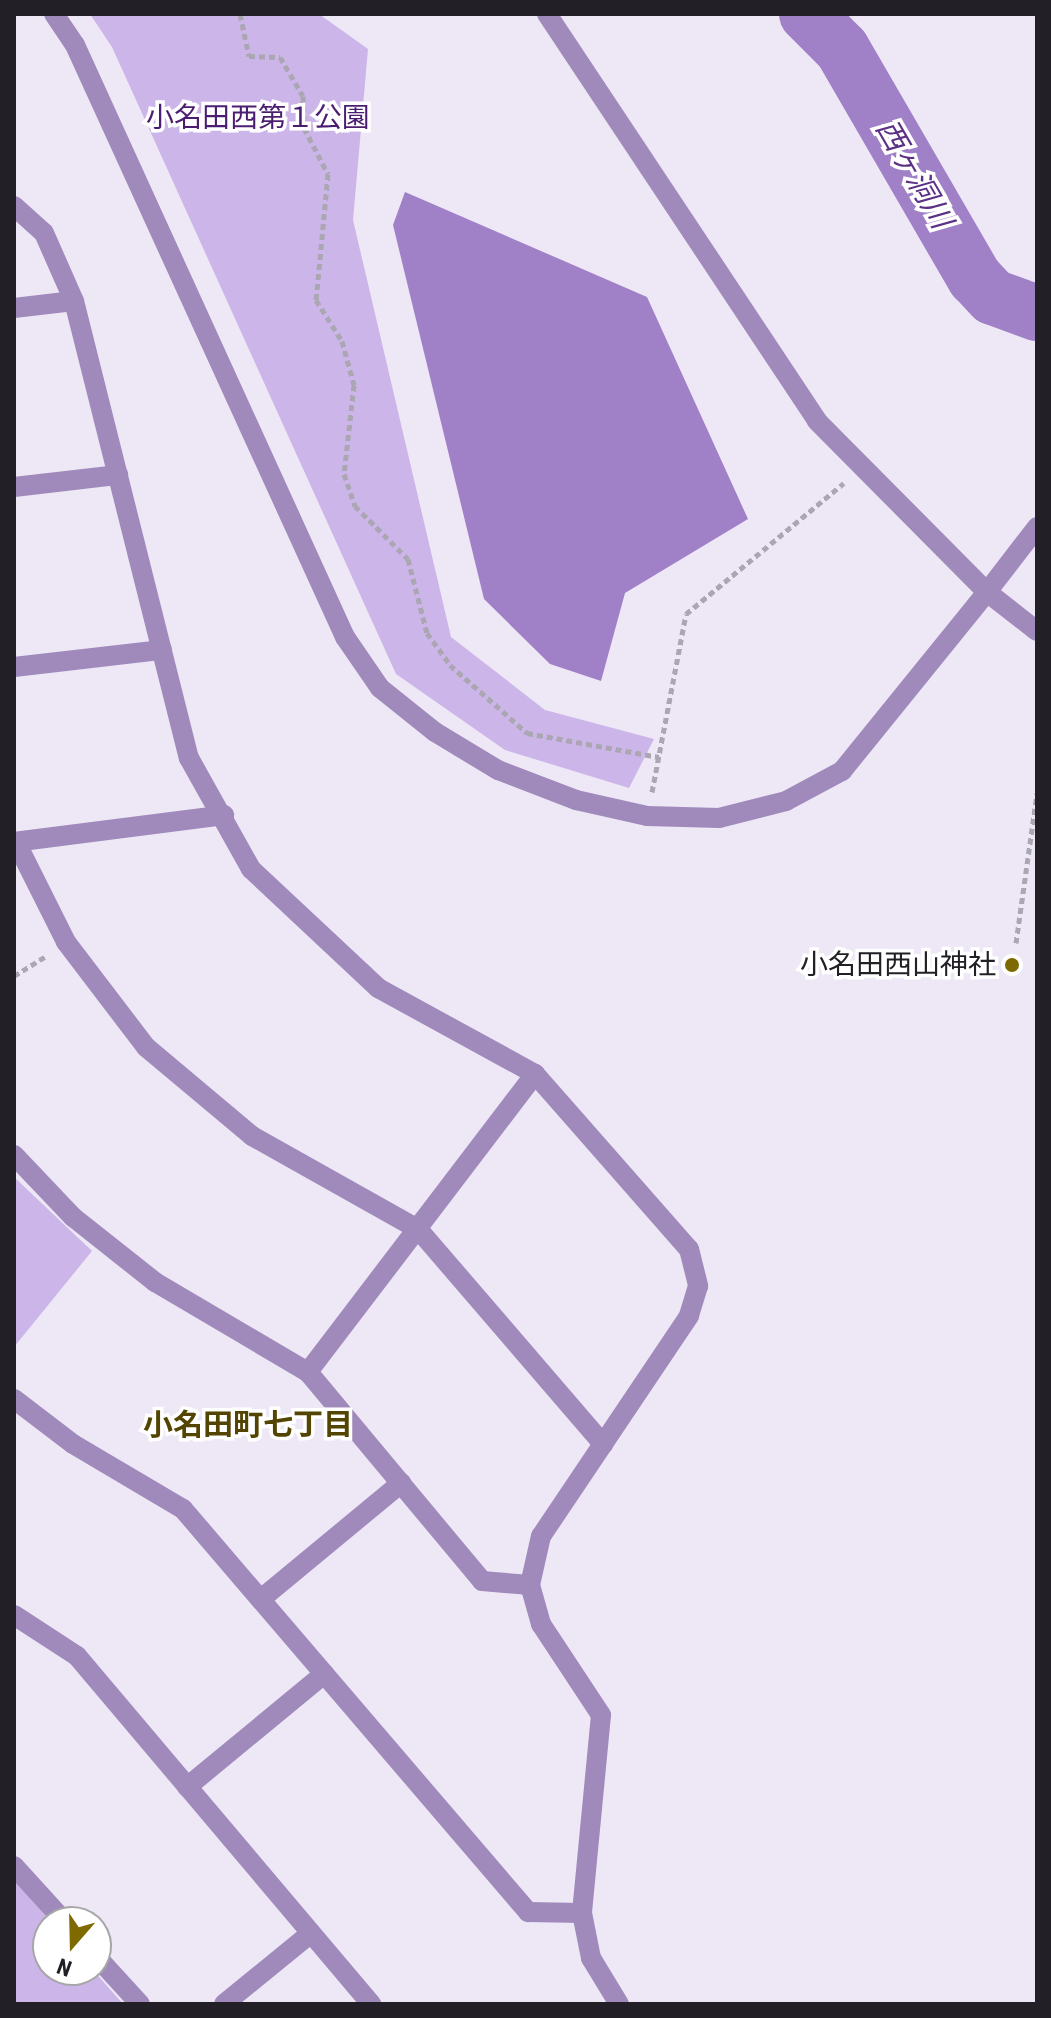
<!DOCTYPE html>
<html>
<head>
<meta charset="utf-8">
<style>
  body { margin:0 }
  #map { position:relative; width:1051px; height:2018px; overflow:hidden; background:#ede7f6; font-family:"Roboto Condensed","Noto Sans JP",sans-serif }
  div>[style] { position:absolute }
  .green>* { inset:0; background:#ccb5e9 }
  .water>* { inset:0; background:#a080c6 }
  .river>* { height:56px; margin:-28px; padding:0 28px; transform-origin:28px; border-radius:28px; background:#a080c6 }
  .path>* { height:5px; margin-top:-2.5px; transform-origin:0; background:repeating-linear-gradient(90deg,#aaa6b2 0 6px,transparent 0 10px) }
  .minor>* { height:20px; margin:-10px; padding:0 10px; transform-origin:10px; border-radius:10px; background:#9f8abb }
  .tertiary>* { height:20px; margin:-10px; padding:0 10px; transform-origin:10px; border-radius:10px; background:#9f8abb }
  .dots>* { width:22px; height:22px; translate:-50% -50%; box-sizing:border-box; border:4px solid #fff; border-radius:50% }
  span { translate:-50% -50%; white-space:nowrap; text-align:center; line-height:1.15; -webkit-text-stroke:7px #fff; paint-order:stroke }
  .park-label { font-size:28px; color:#4a1d70 }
  .poi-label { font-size:28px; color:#222026 }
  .right { translate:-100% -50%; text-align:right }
  .water-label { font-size:30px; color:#5c3185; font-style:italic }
  .neighbourhood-label { font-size:30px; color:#534401; font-weight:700 }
  .frame { position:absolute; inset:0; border:16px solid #222026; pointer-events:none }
  .north { position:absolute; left:32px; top:1906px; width:80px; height:80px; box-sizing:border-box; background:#fff; border:2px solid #a7a6a8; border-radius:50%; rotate:200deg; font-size:22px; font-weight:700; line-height:32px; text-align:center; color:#222026 }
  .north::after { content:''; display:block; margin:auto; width:28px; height:36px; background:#7f6901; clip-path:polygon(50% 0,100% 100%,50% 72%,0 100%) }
</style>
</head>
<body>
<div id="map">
  <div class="green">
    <i style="clip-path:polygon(90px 14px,319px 14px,368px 49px,353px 220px,451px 637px,545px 710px,654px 739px,629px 788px,505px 750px,396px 674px,112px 47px)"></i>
    <i style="clip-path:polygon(14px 1177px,92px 1251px,14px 1347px)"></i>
    <i style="clip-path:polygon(14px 1879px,51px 1922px,48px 1970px,93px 1970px,123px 2004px,14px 2004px)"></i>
  </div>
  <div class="water">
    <i style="clip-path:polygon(405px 192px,647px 297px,748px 519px,625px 593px,601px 681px,550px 664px,484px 599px,393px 225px)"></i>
  </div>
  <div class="river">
    <i style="left:807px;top:14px;width:49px;rotate:45deg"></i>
    <i style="left:842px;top:49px;width:265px;rotate:59.9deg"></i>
    <i style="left:975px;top:278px;width:26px;rotate:47deg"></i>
    <i style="left:993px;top:297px;width:47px;rotate:20deg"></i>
  </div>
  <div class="path">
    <i style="left:240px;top:14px;width:43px;rotate:77.9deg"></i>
    <i style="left:249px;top:56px;width:31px;rotate:2deg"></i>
    <i style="left:280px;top:57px;width:45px;rotate:59.5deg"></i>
    <i style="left:303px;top:96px;width:32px;rotate:88deg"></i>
    <i style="left:304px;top:128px;width:52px;rotate:62.4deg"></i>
    <i style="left:328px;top:174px;width:127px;rotate:95.4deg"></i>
    <i style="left:316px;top:300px;width:49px;rotate:57.6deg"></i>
    <i style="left:342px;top:341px;width:46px;rotate:74.7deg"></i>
    <i style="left:354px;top:385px;width:90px;rotate:96.4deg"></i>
    <i style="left:344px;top:474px;width:34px;rotate:71deg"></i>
    <i style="left:355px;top:506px;width:75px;rotate:45deg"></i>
    <i style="left:408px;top:559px;width:76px;rotate:75.6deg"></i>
    <i style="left:427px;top:633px;width:39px;rotate:54deg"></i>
    <i style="left:450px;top:665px;width:103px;rotate:41.4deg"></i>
    <i style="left:527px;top:733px;width:134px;rotate:10.3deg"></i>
    <i style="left:652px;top:792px;width:181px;rotate:-79.2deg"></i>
    <i style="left:686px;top:614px;width:205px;rotate:-39.7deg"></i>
    <i style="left:1016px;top:943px;width:151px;rotate:-82deg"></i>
    <i style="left:14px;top:976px;width:39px;rotate:-32deg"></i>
  </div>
  <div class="minor">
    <i style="left:14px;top:206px;width:40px;rotate:42deg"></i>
    <i style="left:44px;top:233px;width:74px;rotate:66.2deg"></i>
    <i style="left:74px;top:301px;width:471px;rotate:75.9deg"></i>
    <i style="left:189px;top:758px;width:127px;rotate:60.8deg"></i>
    <i style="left:251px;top:869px;width:174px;rotate:43.1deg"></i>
    <i style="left:378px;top:988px;width:179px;rotate:28.7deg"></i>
    <i style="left:535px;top:1074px;width:375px;rotate:127.3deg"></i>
    <i style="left:14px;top:308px;width:60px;rotate:-6.7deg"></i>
    <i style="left:14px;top:487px;width:105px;rotate:-6.6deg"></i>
    <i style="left:987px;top:592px;width:82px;rotate:-52.4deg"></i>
    <i style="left:14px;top:667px;width:149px;rotate:-6.6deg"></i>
    <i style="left:14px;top:842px;width:212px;rotate:-7.3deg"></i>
    <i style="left:16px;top:842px;width:112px;rotate:63.4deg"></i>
    <i style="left:66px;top:942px;width:132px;rotate:52.7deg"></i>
    <i style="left:146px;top:1047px;width:138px;rotate:40deg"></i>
    <i style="left:252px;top:1136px;width:190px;rotate:29.3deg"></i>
    <i style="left:418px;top:1229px;width:284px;rotate:49.3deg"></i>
    <i style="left:535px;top:1074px;width:233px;rotate:48.7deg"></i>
    <i style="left:689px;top:1249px;width:38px;rotate:76deg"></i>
    <i style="left:698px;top:1286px;width:31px;rotate:107deg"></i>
    <i style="left:689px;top:1316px;width:265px;rotate:123.9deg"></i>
    <i style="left:541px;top:1536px;width:50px;rotate:102.7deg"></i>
    <i style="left:530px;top:1585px;width:41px;rotate:74.2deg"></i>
    <i style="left:541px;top:1624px;width:109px;rotate:56.6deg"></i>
    <i style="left:601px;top:1715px;width:199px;rotate:95.5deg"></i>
    <i style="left:582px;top:1913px;width:46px;rotate:78.7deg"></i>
    <i style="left:591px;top:1958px;width:54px;rotate:58.7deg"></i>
    <i style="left:14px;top:1155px;width:86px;rotate:46.4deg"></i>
    <i style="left:73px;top:1217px;width:105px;rotate:38.4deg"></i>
    <i style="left:155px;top:1282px;width:178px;rotate:30.5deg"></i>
    <i style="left:308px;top:1372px;width:272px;rotate:50.2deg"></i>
    <i style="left:482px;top:1581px;width:48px;rotate:4.8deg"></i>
    <i style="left:14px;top:1399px;width:74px;rotate:37.3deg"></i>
    <i style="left:73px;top:1444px;width:128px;rotate:30.6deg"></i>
    <i style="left:183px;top:1509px;width:531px;rotate:49.43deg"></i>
    <i style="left:528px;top:1912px;width:54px;rotate:1.1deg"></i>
    <i style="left:261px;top:1599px;width:182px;rotate:-39.6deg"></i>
    <i style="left:14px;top:1615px;width:75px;rotate:33.1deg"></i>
    <i style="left:77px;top:1656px;width:456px;rotate:49.8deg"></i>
    <i style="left:187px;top:1787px;width:178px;rotate:-39.5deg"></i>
    <i style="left:14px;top:1866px;width:76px;rotate:47.7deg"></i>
    <i style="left:96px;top:1956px;width:65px;rotate:47.5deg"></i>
    <i style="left:224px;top:2004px;width:112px;rotate:-39.2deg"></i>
  </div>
  <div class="tertiary">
    <i style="left:54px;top:14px;width:37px;rotate:56deg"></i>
    <i style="left:75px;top:45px;width:651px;rotate:65.48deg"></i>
    <i style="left:345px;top:637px;width:62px;rotate:55.5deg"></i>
    <i style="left:380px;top:688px;width:70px;rotate:38.7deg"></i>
    <i style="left:435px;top:732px;width:74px;rotate:31.1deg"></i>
    <i style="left:498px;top:770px;width:84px;rotate:21deg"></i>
    <i style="left:576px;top:800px;width:73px;rotate:12.7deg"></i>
    <i style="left:647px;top:816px;width:72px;rotate:1.6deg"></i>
    <i style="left:719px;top:818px;width:69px;rotate:-14.2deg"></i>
    <i style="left:786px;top:801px;width:64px;rotate:-28.2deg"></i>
    <i style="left:842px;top:771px;width:230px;rotate:-51deg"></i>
    <i style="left:547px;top:14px;width:488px;rotate:56.4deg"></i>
    <i style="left:817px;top:421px;width:241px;rotate:45.2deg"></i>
    <i style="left:987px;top:592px;width:63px;rotate:38deg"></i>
  </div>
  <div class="dots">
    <i style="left:1012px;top:965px;background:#7f6901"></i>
  </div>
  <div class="park-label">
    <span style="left:258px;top:118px">小名田西第１公園</span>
  </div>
  <div class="poi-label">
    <span class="right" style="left:996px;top:965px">小名田西山神社</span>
  </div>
  <div class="water-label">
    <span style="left:914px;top:174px;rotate:60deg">西ヶ洞川</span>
  </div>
  <div class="neighbourhood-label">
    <span style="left:248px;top:1425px">小名田町七丁目</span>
  </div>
  <div class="frame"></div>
  <div class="north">N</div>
</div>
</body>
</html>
